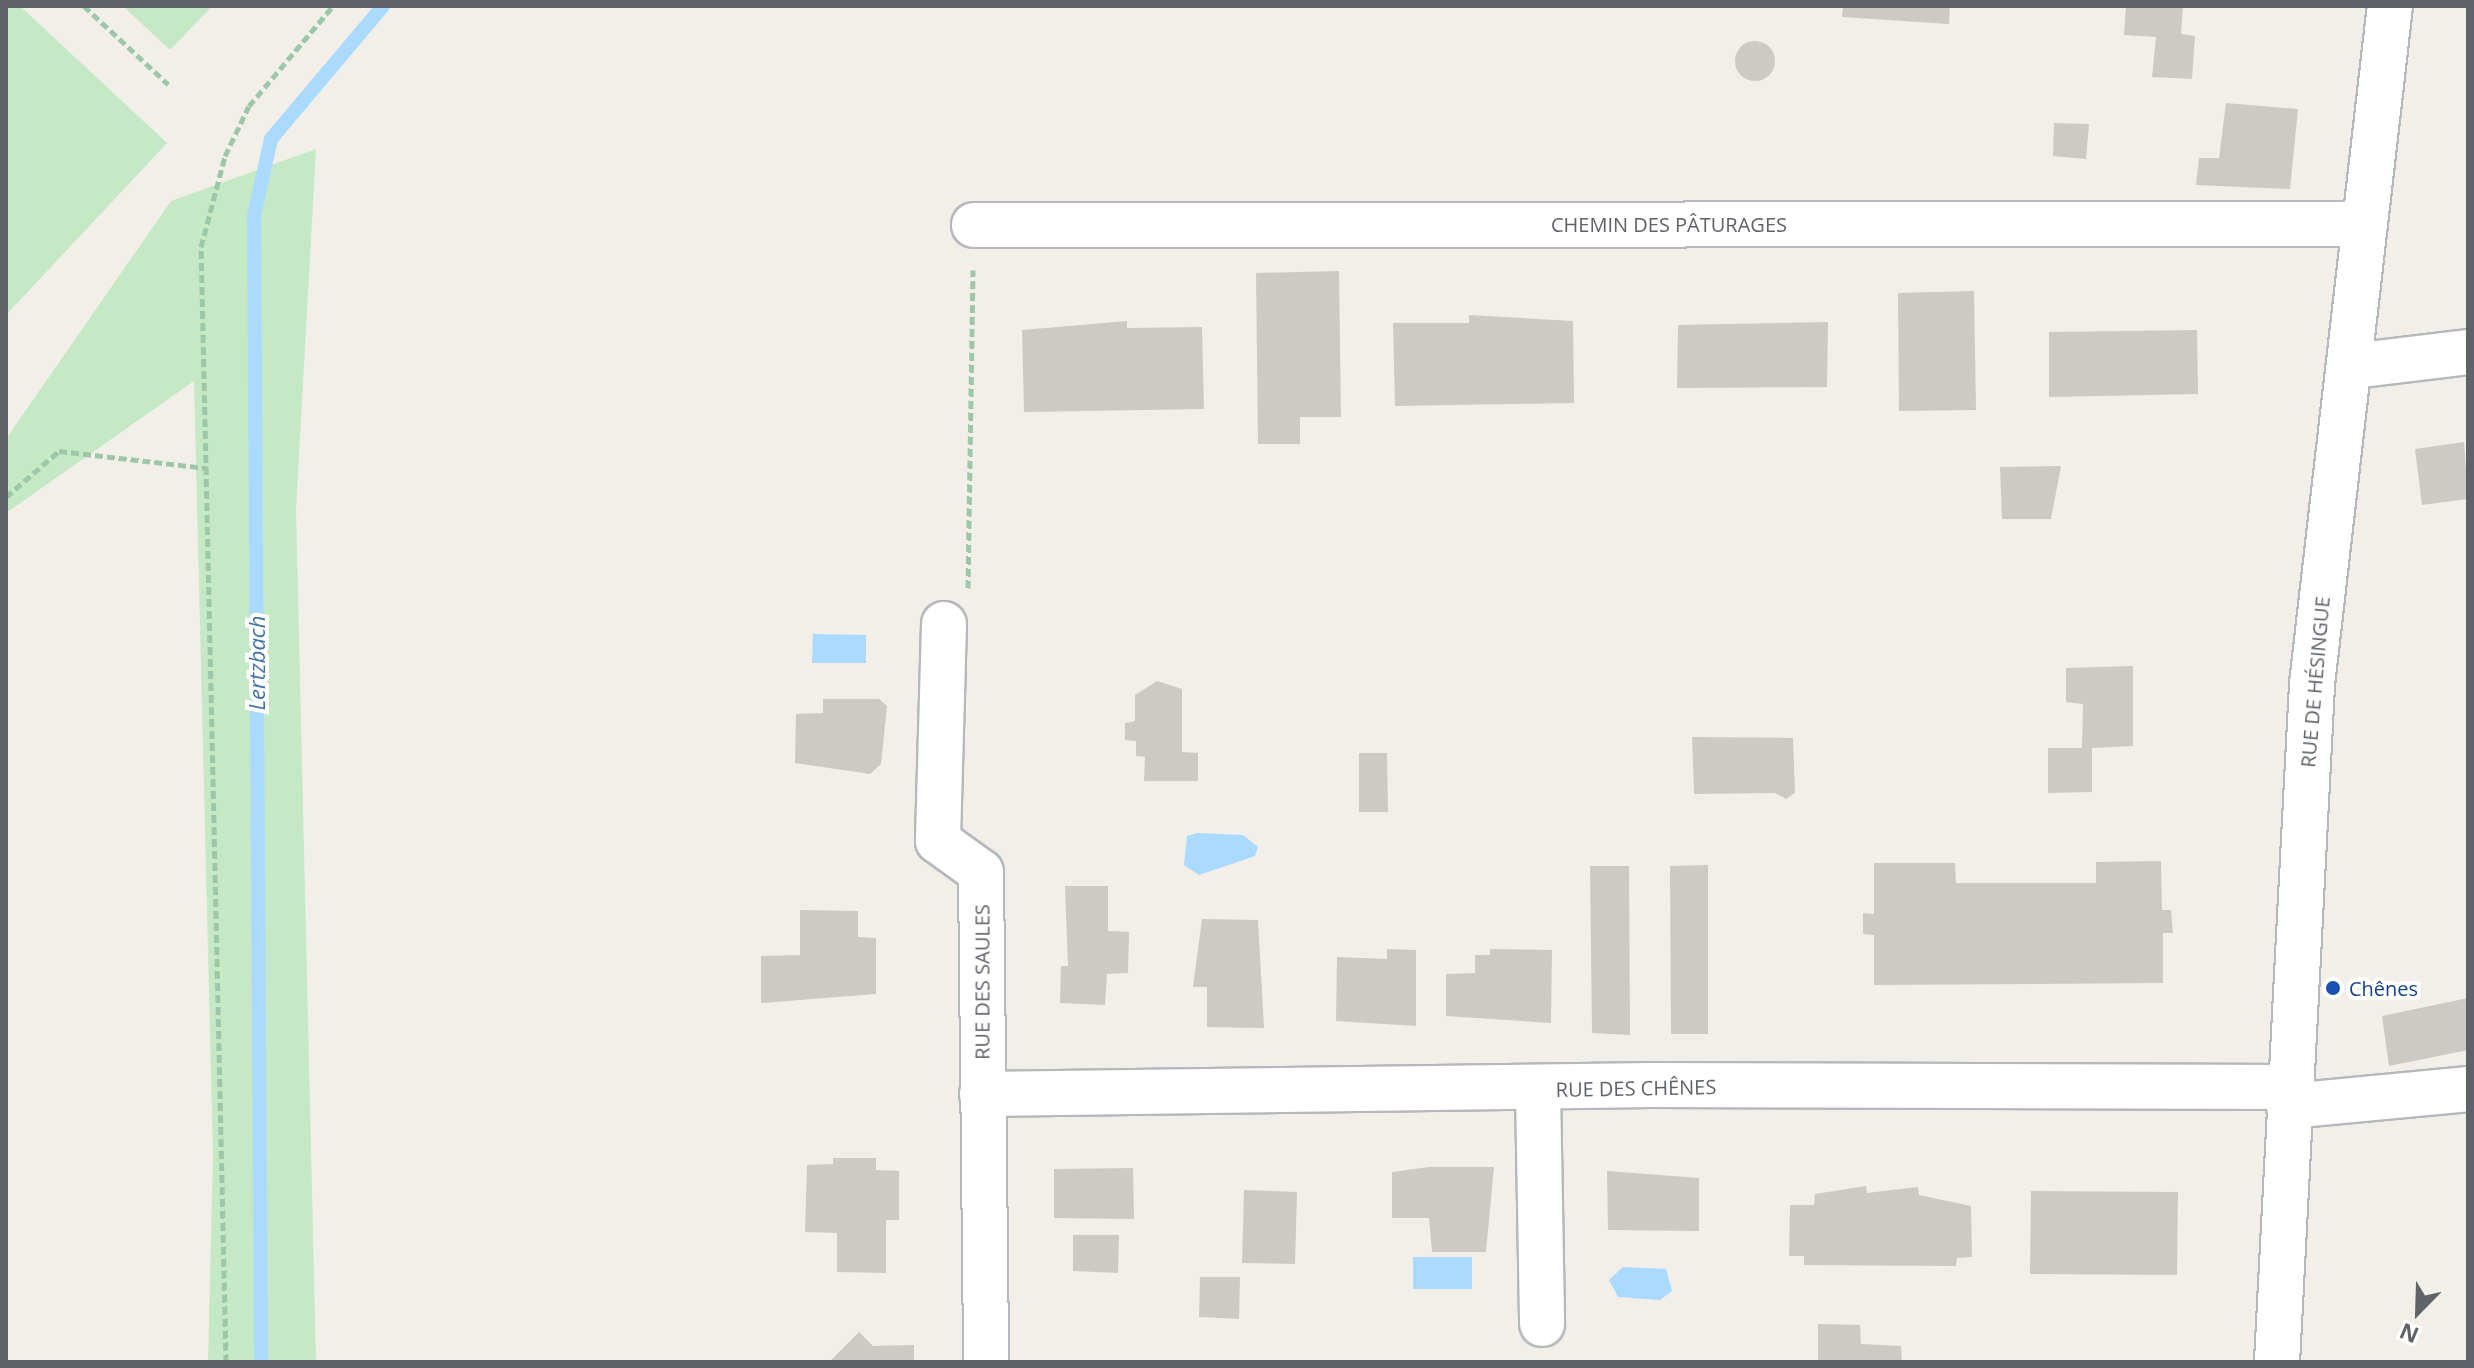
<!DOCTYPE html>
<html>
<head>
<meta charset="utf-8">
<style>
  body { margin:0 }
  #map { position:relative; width:2474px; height:1368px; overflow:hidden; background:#f1efe8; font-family:"Open Sans",sans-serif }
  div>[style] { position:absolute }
  .green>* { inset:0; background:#c5e8c5 }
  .water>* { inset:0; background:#aadaff }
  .stream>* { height:14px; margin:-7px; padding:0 7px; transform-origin:7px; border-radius:7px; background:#aadaff }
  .building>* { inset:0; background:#cccac5 }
  .round { border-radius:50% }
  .path>* { height:5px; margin-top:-2.5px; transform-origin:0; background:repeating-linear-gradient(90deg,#9cc7a9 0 8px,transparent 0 12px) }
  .roads { filter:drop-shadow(2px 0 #b5b8bc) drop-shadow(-2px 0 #b5b8bc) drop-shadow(0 2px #b5b8bc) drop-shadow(0 -2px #b5b8bc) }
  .street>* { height:44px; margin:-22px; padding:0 22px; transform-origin:22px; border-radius:22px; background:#fff }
  .secondary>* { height:44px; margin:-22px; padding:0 22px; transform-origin:22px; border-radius:22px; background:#fff }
  .dots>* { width:22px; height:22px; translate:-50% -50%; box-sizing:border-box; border:4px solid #fff; border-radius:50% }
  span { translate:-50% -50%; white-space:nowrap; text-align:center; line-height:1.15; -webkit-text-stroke:8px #fff; paint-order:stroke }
  .street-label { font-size:20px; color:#5f6368 }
  .transit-label { font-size:20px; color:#164399 }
  .left { translate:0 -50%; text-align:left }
  .water-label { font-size:22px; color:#4174aa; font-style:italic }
  .frame { position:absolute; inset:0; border:8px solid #5f6368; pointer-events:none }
  .north { position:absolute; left:2378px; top:1272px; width:80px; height:80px; -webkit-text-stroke:6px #fff; paint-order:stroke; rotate:203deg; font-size:22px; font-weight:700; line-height:32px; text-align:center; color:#5f6368 }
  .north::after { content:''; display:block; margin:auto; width:28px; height:36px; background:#5f6368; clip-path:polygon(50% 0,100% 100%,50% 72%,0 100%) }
</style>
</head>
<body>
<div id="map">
  <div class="green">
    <i style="clip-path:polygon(6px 6px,20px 6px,167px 143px,6px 315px)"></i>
    <i style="clip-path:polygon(123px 6px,212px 6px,170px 50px)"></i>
    <i style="clip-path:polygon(316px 149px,296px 509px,316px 1362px,208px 1362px,213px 1155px,194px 381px,6px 513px,6px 439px,171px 201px)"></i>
  </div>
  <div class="water">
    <i style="clip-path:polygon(813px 634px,866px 635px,866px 663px,812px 663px)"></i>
    <i style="clip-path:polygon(1197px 833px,1243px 835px,1258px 847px,1255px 856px,1199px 875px,1184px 865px,1187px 836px)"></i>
    <i style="clip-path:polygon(1413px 1257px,1472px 1257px,1472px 1289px,1413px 1289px)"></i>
    <i style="clip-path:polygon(1623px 1267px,1666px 1269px,1672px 1291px,1660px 1300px,1618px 1297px,1609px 1280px)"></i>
  </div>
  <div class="stream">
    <i style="left:261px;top:1362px;width:1147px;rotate:-90.35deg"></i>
    <i style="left:254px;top:215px;width:78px;rotate:-77.4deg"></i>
    <i style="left:271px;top:139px;width:174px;rotate:-49.9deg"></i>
  </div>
  <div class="building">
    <i style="clip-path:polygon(1843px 6px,1950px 6px,1949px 24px,1842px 17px)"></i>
    <i style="clip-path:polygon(2126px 6px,2183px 6px,2181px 34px,2195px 36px,2192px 79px,2152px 77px,2156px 37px,2124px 35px)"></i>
    <i class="round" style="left:1735px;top:41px;width:40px;height:40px"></i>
    <i style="clip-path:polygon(2226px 103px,2298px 109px,2290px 189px,2196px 185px,2199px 158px,2219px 158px)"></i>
    <i style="clip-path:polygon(2054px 123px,2089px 124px,2086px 159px,2053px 156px)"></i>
    <i style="clip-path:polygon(1339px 271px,1341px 417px,1300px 417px,1300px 444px,1258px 444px,1256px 273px)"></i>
    <i style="clip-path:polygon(1974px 291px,1976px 410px,1899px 411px,1898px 293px)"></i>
    <i style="clip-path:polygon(1469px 315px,1573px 321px,1574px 403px,1395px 406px,1393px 323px,1469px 323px)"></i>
    <i style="clip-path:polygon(1127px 321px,1127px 328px,1202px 327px,1204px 409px,1024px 412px,1022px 330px)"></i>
    <i style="clip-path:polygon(1828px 322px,1827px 387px,1677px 388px,1678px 325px)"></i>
    <i style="clip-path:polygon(2197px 330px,2198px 394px,2049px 397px,2049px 332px)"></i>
    <i style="clip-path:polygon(2464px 442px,2468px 499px,2422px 505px,2415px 449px)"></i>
    <i style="clip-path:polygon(2061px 466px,2051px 519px,2002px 519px,2000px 467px)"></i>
    <i style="clip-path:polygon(2133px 666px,2133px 746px,2092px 748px,2092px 792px,2048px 793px,2048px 748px,2082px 748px,2083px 704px,2066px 702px,2066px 668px)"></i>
    <i style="clip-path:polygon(1157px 681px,1182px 689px,1182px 752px,1198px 753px,1198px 781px,1144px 781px,1145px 757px,1136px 756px,1136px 741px,1125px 740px,1125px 723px,1135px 721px,1135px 695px)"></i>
    <i style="clip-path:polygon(823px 699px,879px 699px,887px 706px,881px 764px,870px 774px,795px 763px,796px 714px,823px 713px)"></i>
    <i style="clip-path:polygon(1692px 737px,1793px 738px,1795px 793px,1786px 799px,1775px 793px,1694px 794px)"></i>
    <i style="clip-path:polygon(1359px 753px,1387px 753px,1388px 812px,1359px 812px)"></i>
    <i style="clip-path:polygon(2161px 861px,2162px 910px,2171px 910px,2173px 933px,2163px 933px,2163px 983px,1874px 985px,1874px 935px,1863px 934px,1863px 913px,1874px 914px,1874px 863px,1955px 863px,1956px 883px,2096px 883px,2096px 862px)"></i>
    <i style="clip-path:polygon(1708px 865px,1708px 1034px,1671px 1034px,1670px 866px)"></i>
    <i style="clip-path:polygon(1590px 866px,1629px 866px,1630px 1035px,1592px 1033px)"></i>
    <i style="clip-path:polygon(1065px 886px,1108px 886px,1108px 931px,1129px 932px,1128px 973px,1107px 974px,1105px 1005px,1060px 1003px,1061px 966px,1068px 966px)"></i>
    <i style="clip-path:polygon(800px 910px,858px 911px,858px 937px,876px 938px,876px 994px,761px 1003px,761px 956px,800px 955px)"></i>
    <i style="clip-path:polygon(1202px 919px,1258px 920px,1264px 1028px,1207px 1027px,1207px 987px,1193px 987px)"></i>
    <i style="clip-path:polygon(1387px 949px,1416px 950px,1416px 1026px,1336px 1021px,1337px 957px,1387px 959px)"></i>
    <i style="clip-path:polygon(1490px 949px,1552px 950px,1551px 1023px,1446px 1016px,1446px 974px,1475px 973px,1475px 955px,1490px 955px)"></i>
    <i style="clip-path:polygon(2468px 998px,2468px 1050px,2389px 1066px,2382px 1016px)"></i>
    <i style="clip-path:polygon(833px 1158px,876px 1158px,876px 1170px,899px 1171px,899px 1220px,886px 1220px,886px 1273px,837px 1272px,837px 1233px,805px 1232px,807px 1165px,833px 1164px)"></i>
    <i style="clip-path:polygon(1429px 1167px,1494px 1167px,1486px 1252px,1432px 1252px,1429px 1218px,1392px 1218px,1392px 1172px)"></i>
    <i style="clip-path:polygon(1133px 1168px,1134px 1219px,1054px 1218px,1054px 1169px)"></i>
    <i style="clip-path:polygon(1607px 1171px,1699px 1178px,1699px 1231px,1608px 1230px)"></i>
    <i style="clip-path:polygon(1866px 1186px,1867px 1193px,1918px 1187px,1919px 1195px,1971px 1206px,1972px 1257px,1957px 1258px,1956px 1266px,1804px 1265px,1804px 1256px,1789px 1256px,1790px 1205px,1814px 1205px,1815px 1194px)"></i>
    <i style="clip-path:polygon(1244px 1190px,1297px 1192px,1295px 1264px,1242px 1263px)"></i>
    <i style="clip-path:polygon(2031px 1191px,2178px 1192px,2177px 1275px,2030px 1274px)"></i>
    <i style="clip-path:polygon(1073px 1235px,1119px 1235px,1118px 1273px,1073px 1271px)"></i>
    <i style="clip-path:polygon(1200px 1277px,1240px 1277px,1239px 1319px,1199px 1317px)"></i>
    <i style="clip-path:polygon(1818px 1324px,1860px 1325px,1861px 1344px,1901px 1346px,1902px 1362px,1818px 1362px)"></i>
    <i style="clip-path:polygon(859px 1332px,873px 1346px,914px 1345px,914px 1362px,829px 1362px)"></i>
  </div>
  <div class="path">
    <i style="left:84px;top:6px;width:115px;rotate:42.9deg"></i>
    <i style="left:6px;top:497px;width:70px;rotate:-41deg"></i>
    <i style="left:59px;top:451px;width:149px;rotate:6.6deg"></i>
    <i style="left:968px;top:588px;width:318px;rotate:-89.1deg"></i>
    <i style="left:226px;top:1362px;width:1115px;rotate:-91.28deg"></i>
    <i style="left:201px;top:247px;width:94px;rotate:-75.2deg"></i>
    <i style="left:225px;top:156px;width:55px;rotate:-64.4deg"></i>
    <i style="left:249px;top:106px;width:131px;rotate:-50deg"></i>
  </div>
  <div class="roads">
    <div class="street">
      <i style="left:974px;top:225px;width:1391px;rotate:-0.04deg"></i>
      <i style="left:2353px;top:366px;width:116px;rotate:-6.9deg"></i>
      <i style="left:944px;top:624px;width:217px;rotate:91.6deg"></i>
      <i style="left:938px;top:841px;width:53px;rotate:35.8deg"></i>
      <i style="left:981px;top:872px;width:490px;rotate:89.4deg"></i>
      <i style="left:1538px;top:1090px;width:234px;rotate:89deg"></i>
      <i style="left:982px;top:1094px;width:670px;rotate:-0.77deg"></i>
      <i style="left:1652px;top:1085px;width:638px;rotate:0.18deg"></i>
      <i style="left:2289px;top:1106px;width:180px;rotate:-5.4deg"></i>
    </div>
    <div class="secondary">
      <i style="left:2277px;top:1362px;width:679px;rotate:-87.04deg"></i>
      <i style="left:2312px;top:684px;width:682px;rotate:-83.44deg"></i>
    </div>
  </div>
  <div class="dots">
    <i style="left:2333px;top:988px;background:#1a4fb4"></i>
  </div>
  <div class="street-label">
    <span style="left:1669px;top:224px">CHEMIN DES PÂTURAGES</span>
    <span style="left:2315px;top:682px;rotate:-85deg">RUE DE HÉSINGUE</span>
    <span style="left:982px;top:982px;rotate:-90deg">RUE DES SAULES</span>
    <span style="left:1636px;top:1088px;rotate:-1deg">RUE DES CHÊNES</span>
  </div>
  <div class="transit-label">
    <span class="left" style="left:2349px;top:988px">Chênes</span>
  </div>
  <div class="water-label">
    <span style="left:257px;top:663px;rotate:-90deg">Lertzbach</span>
  </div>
  <div class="frame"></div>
  <div class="north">N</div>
</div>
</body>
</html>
